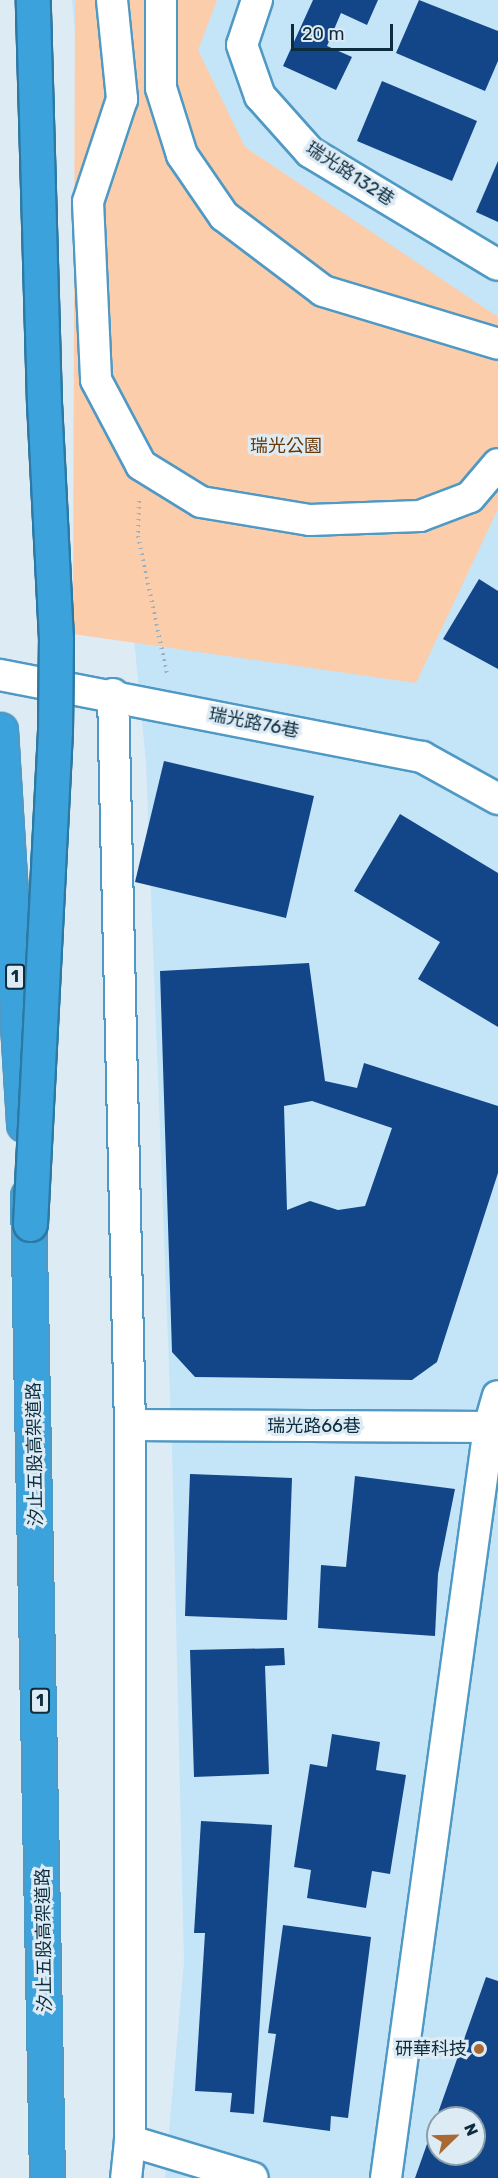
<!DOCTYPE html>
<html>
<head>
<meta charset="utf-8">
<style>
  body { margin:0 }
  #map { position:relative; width:498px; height:2178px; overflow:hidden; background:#ddebf5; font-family:Rubik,"Noto Sans TC",sans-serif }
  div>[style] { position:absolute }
  .built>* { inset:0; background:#c4e4f8 }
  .green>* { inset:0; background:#fccdab }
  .building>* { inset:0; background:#134688 }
  .path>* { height:4px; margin-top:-2px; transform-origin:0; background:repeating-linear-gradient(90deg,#9db1bd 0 1.5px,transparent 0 6px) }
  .roads { filter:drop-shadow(2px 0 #4f99c5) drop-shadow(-2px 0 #4f99c5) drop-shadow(0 2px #4f99c5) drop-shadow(0 -2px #4f99c5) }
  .street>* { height:30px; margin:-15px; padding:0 15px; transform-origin:15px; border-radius:15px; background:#fff }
  .highway>* { height:33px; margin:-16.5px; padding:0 16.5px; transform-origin:16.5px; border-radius:16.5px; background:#3ca2db }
  .bridges { filter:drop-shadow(2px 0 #2c79a4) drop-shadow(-2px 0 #2c79a4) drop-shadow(0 2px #2c79a4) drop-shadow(0 -2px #2c79a4) }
  .highway-bridge>* { height:33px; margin:-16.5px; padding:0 16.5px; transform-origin:16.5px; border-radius:16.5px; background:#3ca2db }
  .dots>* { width:16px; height:16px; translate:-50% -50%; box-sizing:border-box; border:3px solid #ddebf5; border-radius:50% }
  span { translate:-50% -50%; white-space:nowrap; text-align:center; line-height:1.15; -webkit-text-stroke:6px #ddebf5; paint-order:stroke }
  .shield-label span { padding:2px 4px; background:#ddebf5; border:2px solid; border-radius:4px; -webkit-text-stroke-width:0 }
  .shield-label { font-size:16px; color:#0d2c3e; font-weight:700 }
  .street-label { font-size:18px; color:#0d2c3e }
  .park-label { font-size:18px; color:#693705 }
  .poi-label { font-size:18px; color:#0d2c3e }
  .right { translate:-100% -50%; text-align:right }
  .north { position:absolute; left:426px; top:2106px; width:60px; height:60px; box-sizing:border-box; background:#ddebf5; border:2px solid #8a9fac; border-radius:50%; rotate:67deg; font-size:16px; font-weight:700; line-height:24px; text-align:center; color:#0d2c3e }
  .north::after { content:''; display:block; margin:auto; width:21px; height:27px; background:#aa6833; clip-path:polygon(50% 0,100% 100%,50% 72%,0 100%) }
  .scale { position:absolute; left:291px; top:24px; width:102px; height:27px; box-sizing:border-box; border:3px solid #0d2c3e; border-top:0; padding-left:8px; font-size:18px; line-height:21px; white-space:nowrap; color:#0d2c3e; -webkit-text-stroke:4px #ddebf5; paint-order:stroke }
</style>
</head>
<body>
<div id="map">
  <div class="built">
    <i style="clip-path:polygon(evenodd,72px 0,498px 0,498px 2178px,165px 2178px,184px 1962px,172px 1447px,146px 762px,72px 0,438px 2118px,474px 2118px,474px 2154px,438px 2154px,438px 2118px)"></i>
  </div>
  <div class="green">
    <i style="clip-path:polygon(75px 0,217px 0,198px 50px,245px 147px,498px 317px,498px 509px,416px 683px,73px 634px)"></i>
  </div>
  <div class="building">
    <i style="clip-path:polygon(313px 0,378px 0,367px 25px,341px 13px,327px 46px,352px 57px,336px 90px,283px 66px)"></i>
    <i style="clip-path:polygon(419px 0,498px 31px,498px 61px,485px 91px,396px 53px)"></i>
    <i style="clip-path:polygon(382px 81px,477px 121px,452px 181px,357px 141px)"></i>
    <i style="clip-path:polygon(498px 161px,498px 222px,476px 212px)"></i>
    <i style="clip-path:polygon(479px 579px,498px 591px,498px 669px,443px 639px)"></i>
    <i style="clip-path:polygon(164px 761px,314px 796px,286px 918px,135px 882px)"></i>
    <i style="clip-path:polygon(400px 814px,498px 873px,498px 1027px,418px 979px,440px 942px,354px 891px)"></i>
    <i style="clip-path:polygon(evenodd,309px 963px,325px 1081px,357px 1088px,364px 1063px,498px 1106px,498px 1173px,437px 1362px,412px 1380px,195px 1377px,172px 1352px,160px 971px,309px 963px,312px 1101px,392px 1128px,365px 1206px,338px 1210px,310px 1201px,287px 1210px,284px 1106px,312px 1101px)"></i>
    <i style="clip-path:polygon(190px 1474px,292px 1478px,287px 1620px,185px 1616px)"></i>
    <i style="clip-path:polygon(355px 1476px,455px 1489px,438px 1574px,435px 1636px,318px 1628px,321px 1565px,346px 1567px)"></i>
    <i style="clip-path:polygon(284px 1648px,285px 1665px,265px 1666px,269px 1774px,194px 1777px,190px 1650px)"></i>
    <i style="clip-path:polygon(332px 1734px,380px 1742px,376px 1770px,406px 1775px,390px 1874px,372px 1871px,366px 1908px,307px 1898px,311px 1870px,294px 1867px,310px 1764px,327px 1767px)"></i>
    <i style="clip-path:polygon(201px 1821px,272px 1825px,254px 2114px,230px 2112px,232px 2093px,195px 2091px,205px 1933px,194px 1933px)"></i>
    <i style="clip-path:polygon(283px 1925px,371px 1937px,348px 2118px,331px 2116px,330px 2131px,263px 2122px,276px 2034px,268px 2033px)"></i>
    <i style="clip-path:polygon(evenodd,486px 1977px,498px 1981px,498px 2178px,415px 2178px,486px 1977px,438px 2118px,474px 2118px,474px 2154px,438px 2154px,438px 2118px)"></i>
  </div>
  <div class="path">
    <i style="left:139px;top:501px;width:35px;rotate:92deg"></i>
    <i style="left:138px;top:536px;width:141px;rotate:78.1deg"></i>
  </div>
  <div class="roads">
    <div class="street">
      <i style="left:112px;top:0;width:100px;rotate:84.2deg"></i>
      <i style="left:122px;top:99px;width:108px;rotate:108.3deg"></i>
      <i style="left:88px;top:202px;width:178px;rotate:87.4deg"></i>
      <i style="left:96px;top:380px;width:96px;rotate:62.1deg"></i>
      <i style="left:141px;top:465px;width:70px;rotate:31.7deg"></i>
      <i style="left:201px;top:502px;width:110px;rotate:9.4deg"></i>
      <i style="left:310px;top:520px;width:110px;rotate:-2.1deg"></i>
      <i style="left:420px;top:516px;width:53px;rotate:-20.8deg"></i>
      <i style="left:470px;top:497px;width:43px;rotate:-49.7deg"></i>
      <i style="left:161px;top:0;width:88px;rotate:90deg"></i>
      <i style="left:161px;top:88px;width:70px;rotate:72.6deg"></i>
      <i style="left:182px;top:155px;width:74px;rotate:55.5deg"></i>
      <i style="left:224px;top:216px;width:124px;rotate:37.1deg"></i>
      <i style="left:323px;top:291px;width:183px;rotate:16.8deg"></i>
      <i style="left:257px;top:0;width:47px;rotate:108.4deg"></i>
      <i style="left:242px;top:45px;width:54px;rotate:70.6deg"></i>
      <i style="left:260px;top:96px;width:75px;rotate:48.2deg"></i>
      <i style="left:310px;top:152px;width:219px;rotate:31deg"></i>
      <i style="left:0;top:675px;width:430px;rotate:11deg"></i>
      <i style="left:422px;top:757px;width:87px;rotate:28.9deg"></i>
      <i style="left:113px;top:694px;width:731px;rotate:88.67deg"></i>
      <i style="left:130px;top:1425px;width:716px;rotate:90deg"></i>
      <i style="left:130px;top:2141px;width:37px;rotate:96deg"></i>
      <i style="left:130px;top:1425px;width:359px;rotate:0.3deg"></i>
      <i style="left:489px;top:1427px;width:10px;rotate:24deg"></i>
      <i style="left:130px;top:2141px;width:128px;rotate:16.7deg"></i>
      <i style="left:386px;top:2178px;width:758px;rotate:-82.19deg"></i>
      <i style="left:489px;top:1427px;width:32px;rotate:-74deg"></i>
    </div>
    <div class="highway">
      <i style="left:0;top:730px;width:395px;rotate:86.5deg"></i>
      <i style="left:28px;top:1196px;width:982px;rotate:88.89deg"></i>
    </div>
  </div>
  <div class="bridges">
    <div class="highway-bridge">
      <i style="left:30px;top:1224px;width:494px;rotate:-87.1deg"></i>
      <i style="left:55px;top:731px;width:92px;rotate:-89.4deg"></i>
      <i style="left:56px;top:639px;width:235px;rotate:-92.9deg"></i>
      <i style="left:44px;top:404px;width:404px;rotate:-91.6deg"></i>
    </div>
  </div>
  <div class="dots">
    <i style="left:479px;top:2049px;background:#aa6833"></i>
  </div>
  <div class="shield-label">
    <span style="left:15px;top:977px">1</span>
    <span style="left:40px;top:1701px">1</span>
  </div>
  <div class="street-label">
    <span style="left:350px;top:174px;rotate:33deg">瑞光路132巷</span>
    <span style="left:254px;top:723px;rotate:11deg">瑞光路76巷</span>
    <span style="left:314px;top:1426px">瑞光路66巷</span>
    <span style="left:35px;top:1454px;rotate:-91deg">汐止五股高架道路</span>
    <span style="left:44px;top:1940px;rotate:-91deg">汐止五股高架道路</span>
  </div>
  <div class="park-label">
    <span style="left:286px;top:446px">瑞光公園</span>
  </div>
  <div class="poi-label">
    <span class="right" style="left:467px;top:2049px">研華科技</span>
  </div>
  <div class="north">N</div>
  <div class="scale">20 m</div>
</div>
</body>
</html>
